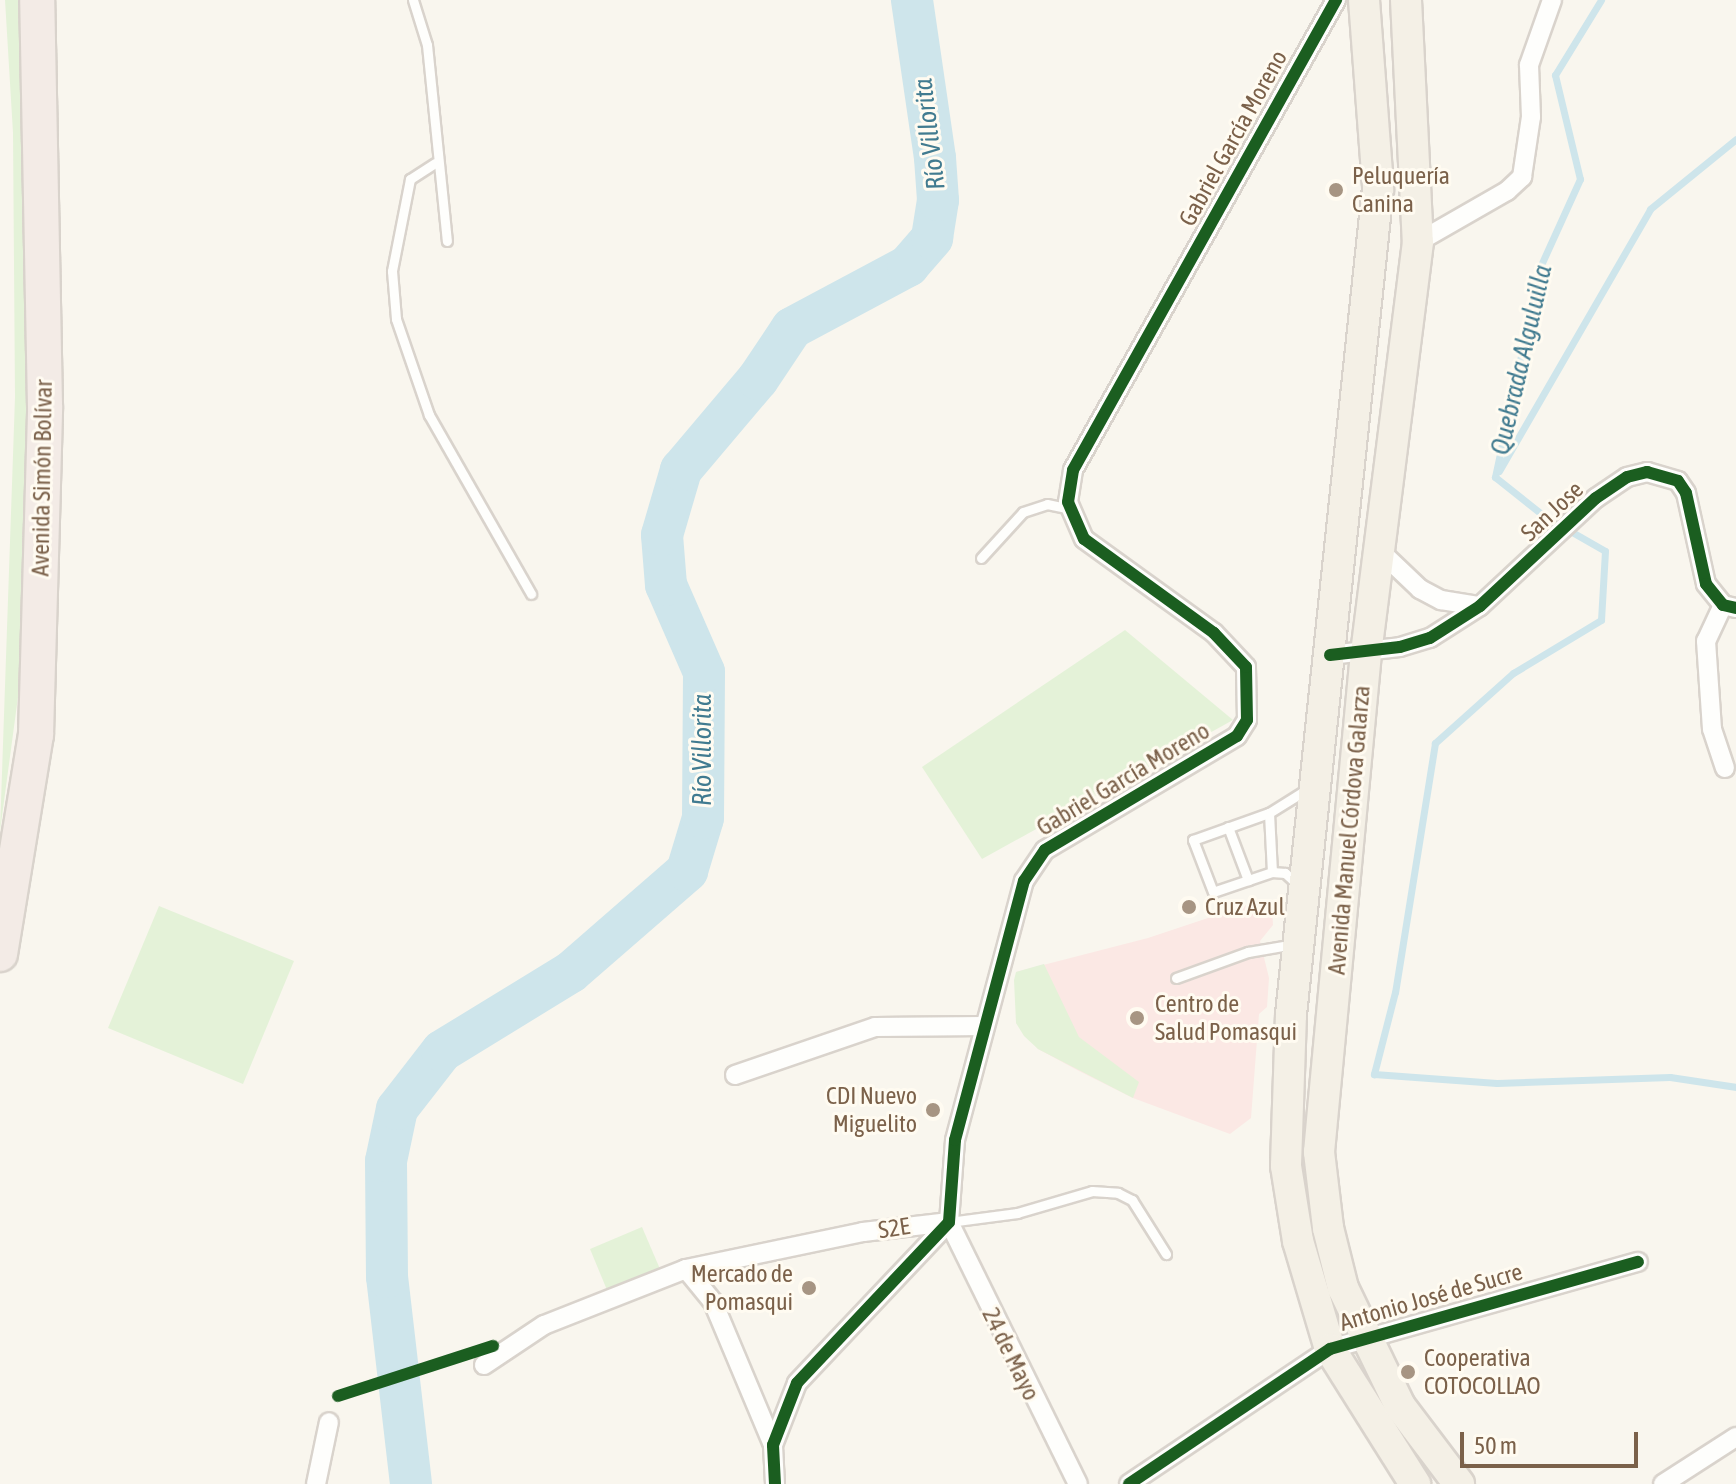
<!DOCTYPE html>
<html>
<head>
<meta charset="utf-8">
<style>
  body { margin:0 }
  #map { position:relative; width:1736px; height:1484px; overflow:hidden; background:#f9f6ee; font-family:"Asap Condensed",sans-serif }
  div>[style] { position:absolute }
  .medical>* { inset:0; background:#fbe8e4 }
  .green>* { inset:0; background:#e4f2d8 }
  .stream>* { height:7px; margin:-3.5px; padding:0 3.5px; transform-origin:3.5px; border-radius:3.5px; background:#cee5eb }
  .river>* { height:42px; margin:-21px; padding:0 21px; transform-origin:21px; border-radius:21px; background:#cee5eb }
  .roads { filter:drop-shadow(2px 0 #d9d3cc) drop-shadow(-2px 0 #d9d3cc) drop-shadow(0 2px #d9d3cc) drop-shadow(0 -2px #d9d3cc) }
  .lane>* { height:9px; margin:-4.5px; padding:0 4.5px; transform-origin:4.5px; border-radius:4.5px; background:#fefefc }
  .street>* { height:18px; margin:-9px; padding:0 9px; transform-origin:9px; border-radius:9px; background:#fefefc }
  .primary>* { height:30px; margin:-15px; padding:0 15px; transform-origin:15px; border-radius:15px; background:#f4f0e6 }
  .highway>* { height:34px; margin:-17px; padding:0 17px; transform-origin:17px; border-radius:17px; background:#f3ebe6 }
  .cycleway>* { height:12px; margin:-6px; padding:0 6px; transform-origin:6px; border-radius:6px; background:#1b5e20 }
  .dots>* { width:22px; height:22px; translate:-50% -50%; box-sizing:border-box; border:4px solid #fffbf1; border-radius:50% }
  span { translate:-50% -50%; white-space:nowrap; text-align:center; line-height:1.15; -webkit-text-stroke:6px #fffbf1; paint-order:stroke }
  .street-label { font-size:24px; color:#7b614a }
  .poi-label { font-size:24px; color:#7b614a }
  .left { translate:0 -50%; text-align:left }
  .right { translate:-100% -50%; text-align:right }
  .water-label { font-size:26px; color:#417b90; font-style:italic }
  .scale { position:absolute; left:1460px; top:1432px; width:178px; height:36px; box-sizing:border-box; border:4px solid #7b614a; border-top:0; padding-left:10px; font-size:24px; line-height:28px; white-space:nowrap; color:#7b614a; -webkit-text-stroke:6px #fffbf1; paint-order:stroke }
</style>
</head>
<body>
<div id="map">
  <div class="medical">
    <i style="clip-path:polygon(1265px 899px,1272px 908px,1273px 925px,1260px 941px,1269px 978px,1267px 1007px,1259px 1014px,1251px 1118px,1230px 1134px,1133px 1098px,1079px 1071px,1038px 1049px,1016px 1023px,1016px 972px,1148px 938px)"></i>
  </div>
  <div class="green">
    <i style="clip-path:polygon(5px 0,21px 0,29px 397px,18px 697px,0 831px,15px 397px,13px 133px)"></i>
    <i style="clip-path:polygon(1125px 630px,1233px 720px,982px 859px,922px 767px)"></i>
    <i style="clip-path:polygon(159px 906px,294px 961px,243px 1084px,108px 1028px)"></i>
    <i style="clip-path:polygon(1044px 964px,1079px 1037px,1139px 1082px,1133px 1098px,1038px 1049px,1024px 1036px,1016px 1023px,1014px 980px,1016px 972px)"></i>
    <i style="clip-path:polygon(642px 1227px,660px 1269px,607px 1290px,590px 1249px)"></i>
  </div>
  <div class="stream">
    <i style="left:1601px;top:0;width:88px;rotate:121.5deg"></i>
    <i style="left:1555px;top:75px;width:107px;rotate:76.5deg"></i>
    <i style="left:1580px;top:179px;width:97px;rotate:114.4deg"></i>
    <i style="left:1540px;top:267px;width:215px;rotate:102.1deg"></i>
    <i style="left:1495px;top:477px;width:63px;rotate:38.5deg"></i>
    <i style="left:1544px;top:516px;width:70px;rotate:29.8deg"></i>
    <i style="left:1605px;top:551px;width:69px;rotate:93.3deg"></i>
    <i style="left:1601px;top:620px;width:103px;rotate:148.9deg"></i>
    <i style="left:1513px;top:673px;width:105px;rotate:138.1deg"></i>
    <i style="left:1435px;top:743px;width:252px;rotate:99.1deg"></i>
    <i style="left:1395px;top:992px;width:85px;rotate:104.4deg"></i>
    <i style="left:1374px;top:1074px;width:123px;rotate:4.2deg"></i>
    <i style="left:1497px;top:1083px;width:173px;rotate:-2deg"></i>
    <i style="left:1670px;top:1077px;width:67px;rotate:8.6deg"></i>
    <i style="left:1499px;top:471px;width:302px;rotate:-60deg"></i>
    <i style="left:1650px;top:209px;width:111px;rotate:-39.1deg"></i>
  </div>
  <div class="river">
    <i style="left:411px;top:1484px;width:208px;rotate:-96.6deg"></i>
    <i style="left:387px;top:1277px;width:116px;rotate:-90.5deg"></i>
    <i style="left:386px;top:1161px;width:53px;rotate:-78.1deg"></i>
    <i style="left:397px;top:1109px;width:73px;rotate:-52.2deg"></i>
    <i style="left:442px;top:1051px;width:151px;rotate:-31.5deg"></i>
    <i style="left:571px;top:972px;width:154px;rotate:-41deg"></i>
    <i style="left:687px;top:871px;width:55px;rotate:-73.2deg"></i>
    <i style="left:703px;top:818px;width:146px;rotate:-89.6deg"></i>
    <i style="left:704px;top:672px;width:95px;rotate:-113.6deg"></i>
    <i style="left:666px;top:585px;width:50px;rotate:-94.6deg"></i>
    <i style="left:662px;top:535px;width:68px;rotate:-73.7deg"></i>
    <i style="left:681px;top:470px;width:119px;rotate:-49.8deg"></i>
    <i style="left:758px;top:379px;width:61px;rotate:-56.3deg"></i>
    <i style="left:792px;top:328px;width:132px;rotate:-28.1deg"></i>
    <i style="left:908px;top:266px;width:37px;rotate:-49deg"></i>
    <i style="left:932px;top:238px;width:38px;rotate:-81deg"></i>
    <i style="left:938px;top:200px;width:42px;rotate:-94.1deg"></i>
    <i style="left:935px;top:158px;width:160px;rotate:-98.3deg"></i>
  </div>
  <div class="roads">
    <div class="lane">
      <i style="left:413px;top:0;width:47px;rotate:72.7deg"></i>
      <i style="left:427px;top:45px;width:197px;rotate:84.2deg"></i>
      <i style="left:435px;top:163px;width:30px;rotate:147deg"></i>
      <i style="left:410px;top:179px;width:94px;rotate:101.1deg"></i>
      <i style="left:392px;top:271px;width:48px;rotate:85.2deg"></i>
      <i style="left:396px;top:319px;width:102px;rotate:71deg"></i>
      <i style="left:429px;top:415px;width:206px;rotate:60.3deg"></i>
      <i style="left:981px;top:558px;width:62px;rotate:-47.6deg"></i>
      <i style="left:1023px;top:512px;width:25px;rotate:-18deg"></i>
      <i style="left:1047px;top:504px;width:25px;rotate:12deg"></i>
      <i style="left:1269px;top:813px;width:59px;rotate:87.1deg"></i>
      <i style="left:1228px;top:827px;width:57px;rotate:69.3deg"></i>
      <i style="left:1298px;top:885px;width:18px;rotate:-137deg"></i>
      <i style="left:1285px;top:873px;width:13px;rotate:-176deg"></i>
      <i style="left:1272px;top:872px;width:62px;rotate:161.3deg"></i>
      <i style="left:1213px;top:892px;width:56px;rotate:-111deg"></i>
      <i style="left:1193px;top:840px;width:81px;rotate:-19.6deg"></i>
      <i style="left:1269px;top:813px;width:47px;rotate:-32deg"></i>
      <i style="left:1176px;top:978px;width:77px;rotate:-19.9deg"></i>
      <i style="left:1248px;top:952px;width:48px;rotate:-9.7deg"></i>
      <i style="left:949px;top:1222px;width:69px;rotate:-7.5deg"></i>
      <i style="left:1017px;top:1213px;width:78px;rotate:-16.3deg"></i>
      <i style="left:1092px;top:1191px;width:26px;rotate:4deg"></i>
      <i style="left:1118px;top:1193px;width:16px;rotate:27deg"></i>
      <i style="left:1132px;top:1200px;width:64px;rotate:57.8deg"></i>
    </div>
    <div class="street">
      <i style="left:1418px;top:242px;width:103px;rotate:-29.8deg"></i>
      <i style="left:1507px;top:191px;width:21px;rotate:-43deg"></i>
      <i style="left:1522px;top:177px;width:61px;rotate:-81.5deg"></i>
      <i style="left:1531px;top:117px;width:52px;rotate:-92.2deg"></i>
      <i style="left:1529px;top:65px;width:69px;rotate:-70.5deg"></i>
      <i style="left:1379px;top:550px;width:57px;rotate:43.6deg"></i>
      <i style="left:1420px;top:589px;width:24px;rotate:28deg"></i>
      <i style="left:1441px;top:600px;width:39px;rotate:9deg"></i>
      <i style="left:1723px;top:605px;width:40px;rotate:115deg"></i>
      <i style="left:1706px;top:641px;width:88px;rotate:86.1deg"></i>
      <i style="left:1712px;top:729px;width:41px;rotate:71.6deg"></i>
      <i style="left:1330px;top:655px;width:70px;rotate:-6.5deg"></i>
      <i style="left:1400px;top:647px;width:31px;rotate:-17deg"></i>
      <i style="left:1430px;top:638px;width:59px;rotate:-32.6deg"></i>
      <i style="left:1480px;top:606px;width:158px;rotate:-43deg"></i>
      <i style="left:1596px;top:498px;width:37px;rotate:-34deg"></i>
      <i style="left:1627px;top:477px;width:21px;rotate:-14deg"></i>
      <i style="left:1647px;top:472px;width:32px;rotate:16deg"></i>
      <i style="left:1678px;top:481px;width:14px;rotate:56deg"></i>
      <i style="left:1686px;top:493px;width:93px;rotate:77.6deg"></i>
      <i style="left:1706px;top:584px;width:27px;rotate:51deg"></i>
      <i style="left:1723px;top:605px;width:13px;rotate:13deg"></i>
      <i style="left:735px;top:1075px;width:148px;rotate:-18.9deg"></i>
      <i style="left:875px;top:1027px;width:110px;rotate:-0.5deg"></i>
      <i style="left:949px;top:1222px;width:292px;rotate:63.8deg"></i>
      <i style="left:686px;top:1269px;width:43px;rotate:50.7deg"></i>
      <i style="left:713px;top:1302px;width:155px;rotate:67.2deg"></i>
      <i style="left:484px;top:1365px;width:72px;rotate:-33.7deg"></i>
      <i style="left:544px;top:1325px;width:153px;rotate:-21.5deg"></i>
      <i style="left:686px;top:1269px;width:181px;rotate:-11.8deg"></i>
      <i style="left:863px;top:1232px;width:87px;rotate:-6.6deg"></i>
      <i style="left:316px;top:1484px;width:63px;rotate:-78.2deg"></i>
      <i style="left:775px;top:1484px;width:39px;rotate:-93deg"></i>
      <i style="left:773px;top:1445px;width:66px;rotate:-68.8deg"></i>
      <i style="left:797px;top:1383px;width:221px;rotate:-46.6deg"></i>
      <i style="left:949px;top:1222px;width:82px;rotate:-85.8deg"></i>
      <i style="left:955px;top:1140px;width:268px;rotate:-75.1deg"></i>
      <i style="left:1024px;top:881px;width:37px;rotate:-56deg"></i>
      <i style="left:1045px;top:850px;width:223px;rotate:-30.7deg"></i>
      <i style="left:1237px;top:736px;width:19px;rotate:-58deg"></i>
      <i style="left:1247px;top:720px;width:53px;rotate:-91.1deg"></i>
      <i style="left:1246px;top:667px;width:47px;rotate:-133.3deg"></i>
      <i style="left:1214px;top:633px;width:160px;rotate:-144.1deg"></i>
      <i style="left:1084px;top:539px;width:40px;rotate:-113.4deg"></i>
      <i style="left:1068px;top:502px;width:32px;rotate:-81deg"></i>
      <i style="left:1073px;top:470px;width:539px;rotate:-60.77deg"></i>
      <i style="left:1129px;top:1484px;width:242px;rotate:-33.9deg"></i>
      <i style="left:1330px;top:1349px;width:320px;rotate:-15.8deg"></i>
      <i style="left:1663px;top:1484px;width:87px;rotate:-32.8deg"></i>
    </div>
    <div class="primary">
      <i style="left:1364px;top:0;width:189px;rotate:85.7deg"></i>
      <i style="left:1378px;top:188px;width:831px;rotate:96.01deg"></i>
      <i style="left:1291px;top:1014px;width:152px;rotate:91.9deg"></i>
      <i style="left:1286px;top:1166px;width:76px;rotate:80.9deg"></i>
      <i style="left:1298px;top:1241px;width:113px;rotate:73.5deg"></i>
      <i style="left:1330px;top:1349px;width:160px;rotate:57.8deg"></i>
      <i style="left:1406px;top:0;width:242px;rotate:87.2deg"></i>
      <i style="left:1418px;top:242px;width:414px;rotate:97.2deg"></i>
      <i style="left:1366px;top:653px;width:501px;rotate:95.38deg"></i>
      <i style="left:1319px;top:1152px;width:77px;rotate:83.2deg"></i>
      <i style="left:1328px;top:1228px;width:62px;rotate:76deg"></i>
      <i style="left:1343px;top:1288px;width:131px;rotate:64.2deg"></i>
      <i style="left:1400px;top:1406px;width:98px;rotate:52.9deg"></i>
    </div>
    <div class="highway">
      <i style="left:0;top:954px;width:222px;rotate:-80.7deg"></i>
      <i style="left:36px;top:735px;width:329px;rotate:-88.4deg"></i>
      <i style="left:45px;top:406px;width:406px;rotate:-91.1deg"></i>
    </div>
  </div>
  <div class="cycleway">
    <i style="left:1330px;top:655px;width:70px;rotate:-6.5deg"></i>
    <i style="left:1400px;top:647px;width:31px;rotate:-17deg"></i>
    <i style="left:1430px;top:638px;width:59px;rotate:-32.6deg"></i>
    <i style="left:1480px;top:606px;width:158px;rotate:-43deg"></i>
    <i style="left:1596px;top:498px;width:37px;rotate:-34deg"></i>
    <i style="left:1627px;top:477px;width:21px;rotate:-14deg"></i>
    <i style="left:1647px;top:472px;width:32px;rotate:16deg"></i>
    <i style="left:1678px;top:481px;width:14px;rotate:56deg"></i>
    <i style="left:1686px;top:493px;width:93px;rotate:77.6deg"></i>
    <i style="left:1706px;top:584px;width:27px;rotate:51deg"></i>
    <i style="left:1723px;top:605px;width:13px;rotate:13deg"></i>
    <i style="left:338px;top:1396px;width:163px;rotate:-17.9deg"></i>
    <i style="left:775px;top:1484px;width:39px;rotate:-93deg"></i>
    <i style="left:773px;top:1445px;width:66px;rotate:-68.8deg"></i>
    <i style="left:797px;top:1383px;width:221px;rotate:-46.6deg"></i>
    <i style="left:949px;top:1222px;width:82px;rotate:-85.8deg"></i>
    <i style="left:955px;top:1140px;width:268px;rotate:-75.1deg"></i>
    <i style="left:1024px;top:881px;width:37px;rotate:-56deg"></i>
    <i style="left:1045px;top:850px;width:223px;rotate:-30.7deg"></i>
    <i style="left:1237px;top:736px;width:19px;rotate:-58deg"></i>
    <i style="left:1247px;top:720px;width:53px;rotate:-91.1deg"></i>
    <i style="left:1246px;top:667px;width:47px;rotate:-133.3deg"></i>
    <i style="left:1214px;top:633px;width:160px;rotate:-144.1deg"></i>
    <i style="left:1084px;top:539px;width:40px;rotate:-113.4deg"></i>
    <i style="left:1068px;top:502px;width:32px;rotate:-81deg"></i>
    <i style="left:1073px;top:470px;width:539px;rotate:-60.77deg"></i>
    <i style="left:1129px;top:1484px;width:242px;rotate:-33.9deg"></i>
    <i style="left:1330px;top:1349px;width:320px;rotate:-15.8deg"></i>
  </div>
  <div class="dots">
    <i style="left:1336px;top:190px;background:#a79583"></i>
    <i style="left:1189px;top:907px;background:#a79583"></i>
    <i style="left:1137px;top:1018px;background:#a79583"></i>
    <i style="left:933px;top:1110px;background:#a79583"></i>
    <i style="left:809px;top:1288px;background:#a79583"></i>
    <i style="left:1408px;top:1372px;background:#a79583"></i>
  </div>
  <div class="street-label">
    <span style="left:1233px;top:138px;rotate:-61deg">Gabriel García Moreno</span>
    <span style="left:42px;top:478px;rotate:-89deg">Avenida Simón Bolívar</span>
    <span style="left:1552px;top:511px;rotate:-43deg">San Jose</span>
    <span style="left:1123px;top:779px;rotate:-31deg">Gabriel García Moreno</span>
    <span style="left:1349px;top:830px;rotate:-85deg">Avenida Manuel Córdova Galarza</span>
    <span style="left:894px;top:1228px;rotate:-9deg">S2E</span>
    <span style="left:1431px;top:1297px;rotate:-16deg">Antonio José de Sucre</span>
    <span style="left:1011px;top:1354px;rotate:64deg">24 de Mayo</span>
  </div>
  <div class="poi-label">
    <span class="left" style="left:1352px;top:190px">Peluquería<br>Canina</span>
    <span class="left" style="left:1205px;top:907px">Cruz Azul</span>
    <span class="left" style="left:1155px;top:1018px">Centro de<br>Salud Pomasqui</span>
    <span class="right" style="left:917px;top:1110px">CDI Nuevo<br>Miguelito</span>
    <span class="right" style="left:793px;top:1288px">Mercado de<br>Pomasqui</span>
    <span class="left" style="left:1424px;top:1372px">Cooperativa<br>COTOCOLLAO</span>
  </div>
  <div class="water-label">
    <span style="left:930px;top:134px;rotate:-97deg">Río Villorita</span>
    <span style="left:1522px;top:360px;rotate:-77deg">Quebrada Alguluilla</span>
    <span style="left:703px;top:750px;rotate:-90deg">Río Villorita</span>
  </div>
  <div class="scale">50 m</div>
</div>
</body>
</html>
